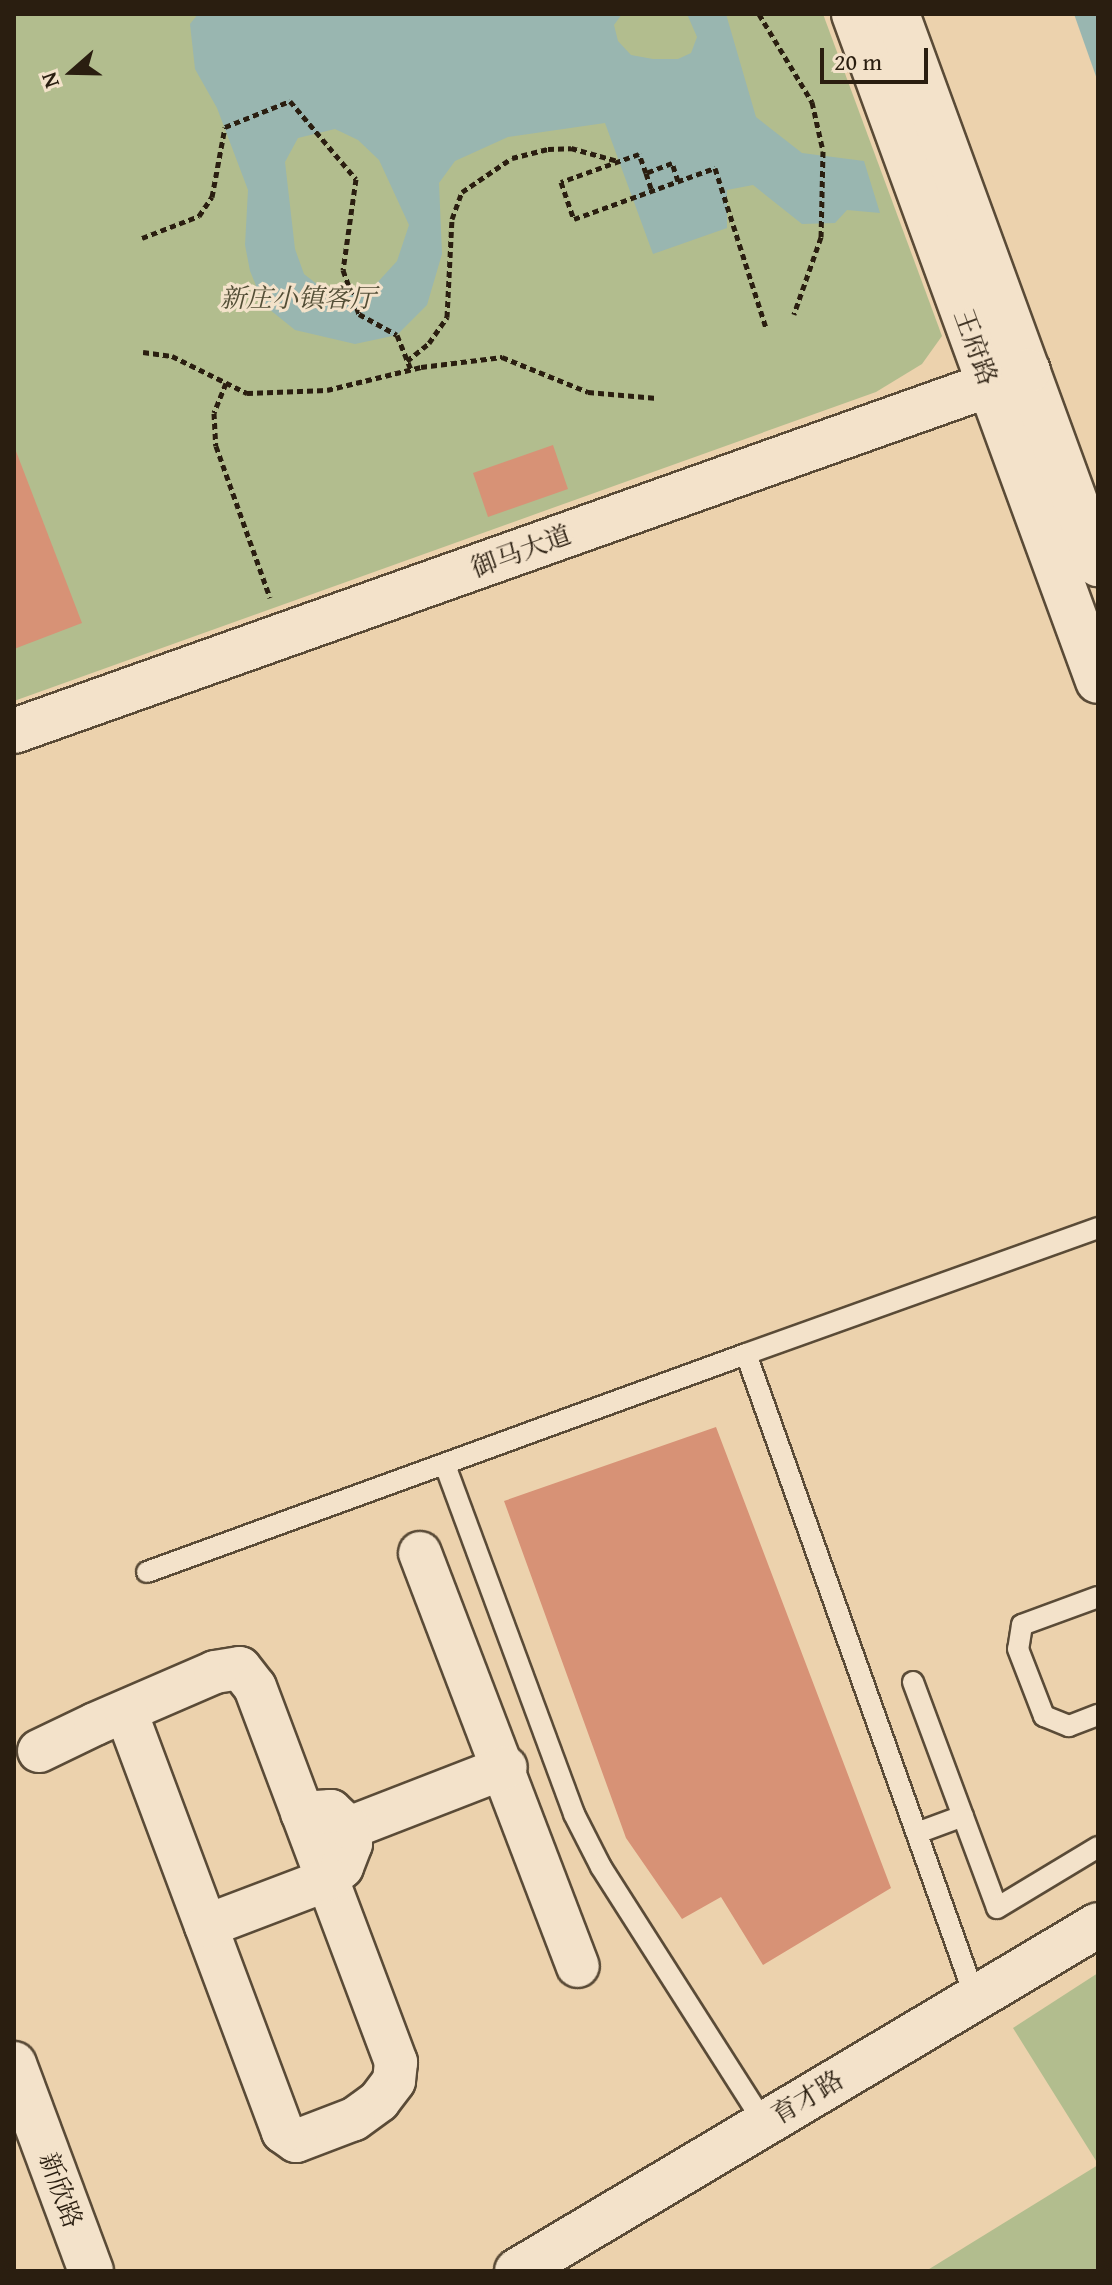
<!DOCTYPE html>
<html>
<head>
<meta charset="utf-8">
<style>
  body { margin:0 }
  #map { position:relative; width:1112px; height:2285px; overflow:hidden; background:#ecd2ad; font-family:"Gentium Book Plus","Noto Serif SC",serif }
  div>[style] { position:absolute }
  .green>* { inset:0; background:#b2bd8e }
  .water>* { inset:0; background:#99b6b0 }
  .building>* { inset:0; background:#d79276 }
  .path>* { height:5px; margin-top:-2.5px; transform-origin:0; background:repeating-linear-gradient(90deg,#2a1e10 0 6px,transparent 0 10px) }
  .roads { filter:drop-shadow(2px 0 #5a4b37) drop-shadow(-2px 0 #5a4b37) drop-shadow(0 2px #5a4b37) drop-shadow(0 -2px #5a4b37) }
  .service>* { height:20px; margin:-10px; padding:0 10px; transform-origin:10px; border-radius:10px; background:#f3e2ca }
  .minor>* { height:42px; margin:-21px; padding:0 21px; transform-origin:21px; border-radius:21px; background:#f3e2ca }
  .tertiary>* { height:44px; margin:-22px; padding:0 22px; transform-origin:22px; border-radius:22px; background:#f3e2ca }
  span { translate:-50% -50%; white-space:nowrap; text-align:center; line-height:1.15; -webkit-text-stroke:6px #f3e2ca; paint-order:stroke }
  .park-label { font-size:26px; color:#534e36; font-style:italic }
  .street-label { font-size:26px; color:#2a1e10 }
  .frame { position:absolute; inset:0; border:16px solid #2a1e10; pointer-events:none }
  .north { position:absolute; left:32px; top:32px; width:80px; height:80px; -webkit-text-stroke:6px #f3e2ca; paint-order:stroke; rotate:250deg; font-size:22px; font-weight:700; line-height:32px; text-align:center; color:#2a1e10 }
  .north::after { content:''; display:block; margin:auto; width:28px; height:36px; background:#2a1e10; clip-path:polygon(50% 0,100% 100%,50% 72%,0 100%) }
  .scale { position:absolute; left:820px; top:48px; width:108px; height:36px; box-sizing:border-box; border:4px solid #2a1e10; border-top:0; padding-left:10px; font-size:24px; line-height:28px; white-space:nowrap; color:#2a1e10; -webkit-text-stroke:6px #f3e2ca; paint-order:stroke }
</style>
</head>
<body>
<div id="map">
  <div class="green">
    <i style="clip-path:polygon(14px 14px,823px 14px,942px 336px,922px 364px,876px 392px,14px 701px)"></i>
    <i style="clip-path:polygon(1098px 1973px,1098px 2164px,1013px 2028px)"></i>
    <i style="clip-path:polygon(1098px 2165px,1098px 2271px,926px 2271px)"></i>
  </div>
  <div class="water">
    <i style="clip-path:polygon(evenodd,198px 14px,622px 14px,614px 25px,618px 41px,631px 55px,653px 59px,678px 59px,691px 53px,697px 37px,687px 14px,726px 14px,756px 117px,802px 153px,864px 161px,880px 213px,847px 210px,835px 223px,802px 224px,753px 185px,727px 190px,727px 228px,653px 254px,605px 123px,508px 137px,455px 161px,439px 183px,442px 254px,427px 305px,397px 335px,355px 344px,295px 330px,264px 305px,250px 271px,245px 245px,248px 190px,217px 108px,195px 69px,190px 24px,198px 14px,335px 129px,358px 140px,379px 160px,409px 225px,397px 261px,376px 284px,332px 296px,304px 274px,295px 249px,285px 162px,298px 138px,335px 129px)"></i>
    <i style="clip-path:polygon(1074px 14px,1098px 14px,1098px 82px)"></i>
  </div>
  <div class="building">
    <i style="clip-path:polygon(553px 445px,568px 489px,488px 517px,473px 473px)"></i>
    <i style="clip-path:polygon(14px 446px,82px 623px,14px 649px)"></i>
    <i style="clip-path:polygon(716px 1427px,891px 1888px,763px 1965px,721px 1897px,682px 1919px,626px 1838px,504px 1501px)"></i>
  </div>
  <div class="path">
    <i style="left:759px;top:14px;width:103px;rotate:58.9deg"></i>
    <i style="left:812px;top:102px;width:50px;rotate:77.3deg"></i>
    <i style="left:823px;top:151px;width:86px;rotate:91.3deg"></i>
    <i style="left:821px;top:237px;width:82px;rotate:109.3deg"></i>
    <i style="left:646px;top:173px;width:19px;rotate:72deg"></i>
    <i style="left:678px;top:181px;width:19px;rotate:-108deg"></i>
    <i style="left:672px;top:163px;width:28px;rotate:159deg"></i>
    <i style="left:646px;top:173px;width:20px;rotate:-110deg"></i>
    <i style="left:639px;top:154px;width:83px;rotate:160.3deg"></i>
    <i style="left:561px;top:182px;width:39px;rotate:71deg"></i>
    <i style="left:574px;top:219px;width:150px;rotate:-19.9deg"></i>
    <i style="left:715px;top:168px;width:168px;rotate:72.3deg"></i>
    <i style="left:142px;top:238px;width:61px;rotate:-21.1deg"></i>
    <i style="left:199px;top:216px;width:23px;rotate:-56deg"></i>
    <i style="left:212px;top:197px;width:71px;rotate:-79.5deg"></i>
    <i style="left:225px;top:127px;width:70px;rotate:-21.8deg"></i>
    <i style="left:290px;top:101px;width:102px;rotate:49.8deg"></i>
    <i style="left:356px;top:179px;width:92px;rotate:98.1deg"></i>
    <i style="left:343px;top:270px;width:47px;rotate:70deg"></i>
    <i style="left:359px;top:314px;width:43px;rotate:28.9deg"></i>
    <i style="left:397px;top:335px;width:38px;rotate:68deg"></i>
    <i style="left:143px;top:352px;width:29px;rotate:8deg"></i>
    <i style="left:172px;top:356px;width:84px;rotate:26.3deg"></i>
    <i style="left:247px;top:393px;width:80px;rotate:-2.1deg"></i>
    <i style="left:327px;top:390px;width:97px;rotate:-13.7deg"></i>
    <i style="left:421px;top:367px;width:82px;rotate:-7deg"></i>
    <i style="left:502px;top:357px;width:93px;rotate:22.1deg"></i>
    <i style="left:588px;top:392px;width:69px;rotate:5deg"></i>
    <i style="left:407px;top:361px;width:28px;rotate:-39deg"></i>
    <i style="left:429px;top:343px;width:32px;rotate:-55deg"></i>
    <i style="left:447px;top:317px;width:98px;rotate:-87.1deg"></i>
    <i style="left:452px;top:219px;width:29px;rotate:-70deg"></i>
    <i style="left:462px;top:192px;width:60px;rotate:-34.2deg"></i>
    <i style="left:512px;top:158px;width:37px;rotate:-14deg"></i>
    <i style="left:548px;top:149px;width:23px;rotate:-2deg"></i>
    <i style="left:571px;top:148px;width:49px;rotate:15.5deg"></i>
    <i style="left:226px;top:383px;width:32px;rotate:112deg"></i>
    <i style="left:214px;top:413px;width:33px;rotate:87deg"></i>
    <i style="left:216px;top:446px;width:161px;rotate:70.4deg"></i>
  </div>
  <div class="roads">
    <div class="service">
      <i style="left:746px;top:1354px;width:374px;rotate:-19.7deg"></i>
      <i style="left:445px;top:1465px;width:372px;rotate:69.7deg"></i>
      <i style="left:574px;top:1814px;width:59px;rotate:63deg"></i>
      <i style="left:601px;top:1867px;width:303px;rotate:57.5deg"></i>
      <i style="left:147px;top:1572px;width:637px;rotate:-20deg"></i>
      <i style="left:746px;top:1354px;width:683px;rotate:70.4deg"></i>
      <i style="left:1098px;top:1597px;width:81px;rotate:159.8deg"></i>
      <i style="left:1022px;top:1625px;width:24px;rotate:99deg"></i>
      <i style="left:1018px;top:1649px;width:72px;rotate:68.8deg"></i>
      <i style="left:1044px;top:1716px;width:27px;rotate:22deg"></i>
      <i style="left:1069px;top:1726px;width:31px;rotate:-21deg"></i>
      <i style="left:913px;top:1682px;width:241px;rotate:69.6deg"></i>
      <i style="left:997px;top:1908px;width:118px;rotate:-31.1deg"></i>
      <i style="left:917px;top:1833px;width:49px;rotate:-20.3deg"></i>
    </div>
    <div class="minor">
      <i style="left:420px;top:1553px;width:442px;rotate:69.1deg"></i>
      <i style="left:39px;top:1751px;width:62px;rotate:-25.7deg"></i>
      <i style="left:95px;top:1724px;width:131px;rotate:-23.4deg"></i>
      <i style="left:215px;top:1672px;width:25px;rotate:-9deg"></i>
      <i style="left:240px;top:1668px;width:24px;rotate:52deg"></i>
      <i style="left:255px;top:1687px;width:401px;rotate:69.4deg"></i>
      <i style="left:396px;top:2062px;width:19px;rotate:96deg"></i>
      <i style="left:394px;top:2081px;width:25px;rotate:127deg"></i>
      <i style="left:379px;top:2101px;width:31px;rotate:144deg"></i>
      <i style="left:354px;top:2119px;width:62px;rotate:159.2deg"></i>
      <i style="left:296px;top:2141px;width:16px;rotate:-145deg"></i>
      <i style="left:283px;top:2132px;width:449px;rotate:-110.5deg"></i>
      <i style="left:349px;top:1828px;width:168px;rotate:-21.2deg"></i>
      <i style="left:206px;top:1926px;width:129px;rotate:-20.8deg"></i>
      <i style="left:327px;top:1880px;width:20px;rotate:-41deg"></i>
      <i style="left:342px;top:1867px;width:25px;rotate:-69deg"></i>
      <i style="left:351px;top:1844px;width:16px;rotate:-97deg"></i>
      <i style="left:349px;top:1828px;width:25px;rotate:-137deg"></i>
      <i style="left:331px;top:1811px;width:29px;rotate:176deg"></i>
    </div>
    <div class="tertiary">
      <i style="left:854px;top:14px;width:710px;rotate:69.91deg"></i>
      <i style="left:897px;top:14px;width:586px;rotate:69.92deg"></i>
      <i style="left:14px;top:731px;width:1076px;rotate:-19.55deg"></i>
      <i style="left:14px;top:2064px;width:221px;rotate:69.6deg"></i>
      <i style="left:517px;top:2271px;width:676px;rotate:-30.77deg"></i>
    </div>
  </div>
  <div class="park-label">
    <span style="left:298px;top:298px">新庄小镇客厅</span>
  </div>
  <div class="street-label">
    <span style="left:976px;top:347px;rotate:70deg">王府路</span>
    <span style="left:521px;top:551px;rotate:-20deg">御马大道</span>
    <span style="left:807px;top:2097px;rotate:-31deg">育才路</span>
    <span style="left:61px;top:2190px;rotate:70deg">新欣路</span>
  </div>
  <div class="frame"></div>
  <div class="north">N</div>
  <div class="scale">20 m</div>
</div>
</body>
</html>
